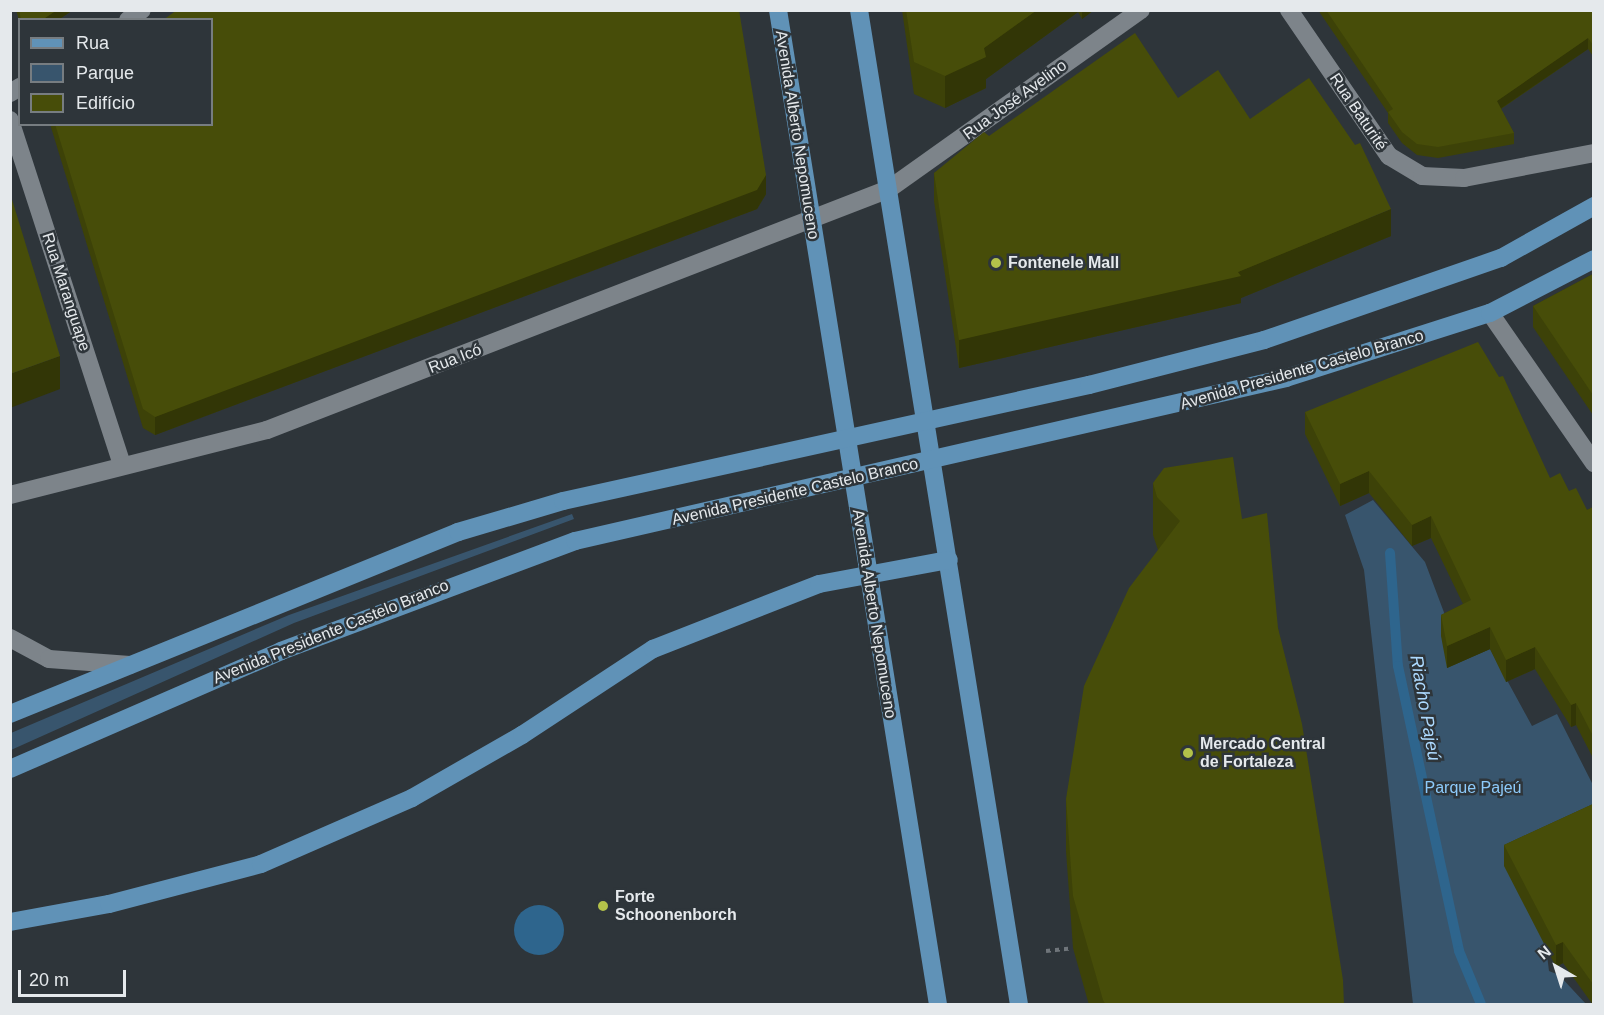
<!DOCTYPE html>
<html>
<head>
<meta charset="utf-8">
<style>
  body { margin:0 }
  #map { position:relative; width:1604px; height:1015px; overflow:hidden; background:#2e353a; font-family:Arial,sans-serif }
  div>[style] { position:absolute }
  .green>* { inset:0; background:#38556d }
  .water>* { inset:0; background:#2e658d }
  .round { border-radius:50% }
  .stream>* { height:10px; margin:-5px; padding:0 5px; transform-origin:5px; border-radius:5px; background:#2e658d }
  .path>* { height:4px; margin-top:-2px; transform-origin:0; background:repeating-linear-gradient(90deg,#6f757a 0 4.5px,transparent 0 9px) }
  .street>* { height:18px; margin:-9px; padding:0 9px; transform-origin:9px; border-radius:9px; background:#7d848a }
  .primary>* { height:18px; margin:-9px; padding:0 9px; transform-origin:9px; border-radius:9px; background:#6092b7 }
  .wall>* { inset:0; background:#3d4208 }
  .shaded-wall>* { inset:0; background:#323606 }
  .building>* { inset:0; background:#474d09 }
  .dots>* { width:16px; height:16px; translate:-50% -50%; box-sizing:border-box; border:3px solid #2e353a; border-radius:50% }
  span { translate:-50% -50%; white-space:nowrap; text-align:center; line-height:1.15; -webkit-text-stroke:5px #2e353a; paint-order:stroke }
  .street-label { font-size:16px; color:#e5e9ec }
  .poi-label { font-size:16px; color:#e5e9ec; font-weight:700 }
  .left { translate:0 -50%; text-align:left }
  .park-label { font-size:16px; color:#8dcafa }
  .water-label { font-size:18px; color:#addaff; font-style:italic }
  .frame { position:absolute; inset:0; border:12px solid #e5e9ec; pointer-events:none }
  .legend { position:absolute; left:18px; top:18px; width:195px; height:108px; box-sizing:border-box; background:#2e353a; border:2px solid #777d81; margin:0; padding:8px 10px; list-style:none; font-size:18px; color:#e5e9ec }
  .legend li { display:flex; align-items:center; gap:12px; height:30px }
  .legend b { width:30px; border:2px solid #777d81 }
  .north { position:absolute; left:1526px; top:937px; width:60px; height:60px; -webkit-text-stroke:4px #2e353a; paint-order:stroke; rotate:321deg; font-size:16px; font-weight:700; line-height:24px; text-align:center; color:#e5e9ec }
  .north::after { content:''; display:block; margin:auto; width:21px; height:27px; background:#e5e9ec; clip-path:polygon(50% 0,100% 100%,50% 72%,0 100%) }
  .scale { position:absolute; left:18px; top:970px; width:108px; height:27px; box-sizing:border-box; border:3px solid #e5e9ec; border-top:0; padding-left:8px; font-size:18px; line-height:21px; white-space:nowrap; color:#e5e9ec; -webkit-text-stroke:4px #2e353a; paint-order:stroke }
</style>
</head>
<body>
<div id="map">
  <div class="green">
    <i style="clip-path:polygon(1373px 500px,1425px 562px,1451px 631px,1447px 667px,1490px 649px,1532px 726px,1557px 714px,1593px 785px,1593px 826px,1546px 947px,1549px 971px,1559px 975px,1586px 1004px,1413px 1004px,1364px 570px,1345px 515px)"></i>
    <i style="clip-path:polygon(572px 514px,574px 519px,294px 623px,11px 750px,11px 733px,289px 615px)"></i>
  </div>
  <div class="water">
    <i class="round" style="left:514px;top:905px;width:50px;height:50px"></i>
  </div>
  <div class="stream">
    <i style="left:1390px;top:553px;width:113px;rotate:86deg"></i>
    <i style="left:1398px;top:666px;width:291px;rotate:77.9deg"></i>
    <i style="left:1459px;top:951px;width:57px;rotate:67.5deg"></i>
  </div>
  <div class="path">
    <i style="left:1046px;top:951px;width:27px;rotate:-6deg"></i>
  </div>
  <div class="street">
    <i style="left:1289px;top:10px;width:177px;rotate:55.6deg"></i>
    <i style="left:1389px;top:156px;width:39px;rotate:31deg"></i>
    <i style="left:1422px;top:176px;width:42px;rotate:2.7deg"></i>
    <i style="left:1464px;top:178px;width:132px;rotate:-10.9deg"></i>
    <i style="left:128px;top:20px;width:17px;rotate:-36deg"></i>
    <i style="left:10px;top:93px;width:12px;rotate:-31deg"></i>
    <i style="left:10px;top:120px;width:363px;rotate:72deg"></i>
    <i style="left:1490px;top:313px;width:183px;rotate:55.3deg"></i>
    <i style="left:10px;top:495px;width:265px;rotate:-14.2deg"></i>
    <i style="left:267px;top:430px;width:667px;rotate:-21.18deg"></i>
    <i style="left:889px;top:189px;width:309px;rotate:-35.4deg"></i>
    <i style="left:10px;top:638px;width:44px;rotate:28.3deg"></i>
    <i style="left:49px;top:659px;width:81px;rotate:4.2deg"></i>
  </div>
  <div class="primary">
    <i style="left:778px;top:10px;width:1007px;rotate:80.86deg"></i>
    <i style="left:859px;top:10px;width:1007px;rotate:80.86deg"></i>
    <i style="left:10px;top:714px;width:484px;rotate:-22.1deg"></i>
    <i style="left:458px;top:532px;width:109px;rotate:-16.4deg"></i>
    <i style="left:563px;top:501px;width:539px;rotate:-12.44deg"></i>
    <i style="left:1089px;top:385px;width:181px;rotate:-14.4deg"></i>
    <i style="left:1264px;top:340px;width:251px;rotate:-19.1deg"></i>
    <i style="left:1501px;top:258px;width:107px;rotate:-29.2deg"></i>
    <i style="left:10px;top:769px;width:296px;rotate:-23.5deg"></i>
    <i style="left:281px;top:651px;width:314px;rotate:-20.5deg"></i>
    <i style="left:575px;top:541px;width:729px;rotate:-12.91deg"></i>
    <i style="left:1286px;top:378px;width:214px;rotate:-17.7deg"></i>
    <i style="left:1490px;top:313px;width:117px;rotate:-27.4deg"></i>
    <i style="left:10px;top:922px;width:101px;rotate:-10.3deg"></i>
    <i style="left:109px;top:904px;width:157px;rotate:-14.7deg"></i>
    <i style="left:261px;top:864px;width:165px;rotate:-23.6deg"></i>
    <i style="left:412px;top:798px;width:127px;rotate:-29.8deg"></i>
    <i style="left:522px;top:735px;width:157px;rotate:-33.3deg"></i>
    <i style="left:653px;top:649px;width:178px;rotate:-21.4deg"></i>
    <i style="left:819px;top:584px;width:132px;rotate:-10.5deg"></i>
  </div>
  <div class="wall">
    <i style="clip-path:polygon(16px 10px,73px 10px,58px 20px,20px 20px,20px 23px)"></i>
    <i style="clip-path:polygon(902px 10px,1094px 10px,1082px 19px,1078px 12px,986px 79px,986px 88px,945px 108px,914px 94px)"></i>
    <i style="clip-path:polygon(1318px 10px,1593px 10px,1593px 56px,1588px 49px,1501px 109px,1514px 133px,1514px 144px,1438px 158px,1417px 155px,1402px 143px,1388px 123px,1388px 113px)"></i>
    <i style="clip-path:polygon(1178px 98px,1250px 119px,1391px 236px,1241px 298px,1241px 303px,959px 368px,934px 201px,934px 173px,989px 136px)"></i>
    <i style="clip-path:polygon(50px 124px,212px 124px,766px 194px,757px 209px,155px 435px,143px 428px)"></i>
    <i style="clip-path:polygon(1593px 274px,1593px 415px,1533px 327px,1533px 306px)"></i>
    <i style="clip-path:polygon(1305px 412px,1550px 478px,1569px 491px,1587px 510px,1593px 507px,1593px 758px,1576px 725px,1571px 727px,1535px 669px,1506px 682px,1490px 649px,1447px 668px,1441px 636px,1441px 615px,1463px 604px,1431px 538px,1412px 546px,1369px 493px,1340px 506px,1305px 434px)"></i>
    <i style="clip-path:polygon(1153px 483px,1242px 519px,1278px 628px,1344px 1005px,1089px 1005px,1073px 948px,1066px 851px,1066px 799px,1158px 550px,1153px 535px)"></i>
    <i style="clip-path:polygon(1593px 804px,1593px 1005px,1563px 963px,1556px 967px,1504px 866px,1504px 845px)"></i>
  </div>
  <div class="shaded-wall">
    <i style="clip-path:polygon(57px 10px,73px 10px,58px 20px,42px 20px)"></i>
    <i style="clip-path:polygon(1037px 10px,1078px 10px,1078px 12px,986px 79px,986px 88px,945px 108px,945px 76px)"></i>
    <i style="clip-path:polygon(1082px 10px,1094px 10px,1082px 19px)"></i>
    <i style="clip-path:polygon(1588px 38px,1588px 49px,1497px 111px,1497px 101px)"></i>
    <i style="clip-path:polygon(766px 175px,766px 194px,757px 209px,155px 435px,155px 417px)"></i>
    <i style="clip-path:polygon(1391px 209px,1391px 236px,1241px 298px,1241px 303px,959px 368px,959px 340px,1238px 272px)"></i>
    <i style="clip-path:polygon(60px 356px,60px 389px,10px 408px,10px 374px)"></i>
    <i style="clip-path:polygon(1369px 471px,1369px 493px,1340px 506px,1340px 484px)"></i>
    <i style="clip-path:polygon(1431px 516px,1431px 538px,1412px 546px,1412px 525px)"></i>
    <i style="clip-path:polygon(1490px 627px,1490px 649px,1447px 668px,1447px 646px)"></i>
    <i style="clip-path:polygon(1535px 647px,1535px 669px,1506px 682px,1506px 660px)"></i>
    <i style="clip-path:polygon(1576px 703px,1576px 725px,1571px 727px,1571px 705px)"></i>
    <i style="clip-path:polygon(1563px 942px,1563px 963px,1556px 967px,1556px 945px)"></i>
  </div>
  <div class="building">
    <i style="clip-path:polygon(19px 10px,57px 10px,42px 20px,21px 20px)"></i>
    <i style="clip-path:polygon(177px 10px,739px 10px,766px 175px,757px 190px,155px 417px,143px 409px,55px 124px,212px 124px,212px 20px,163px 20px)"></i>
    <i style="clip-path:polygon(906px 10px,1037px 10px,984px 48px,986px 57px,945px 76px,914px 62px)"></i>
    <i style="clip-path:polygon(1326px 10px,1593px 10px,1593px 45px,1588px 38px,1497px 101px,1514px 133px,1438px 147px,1417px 144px,1402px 132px,1388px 112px,1393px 109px)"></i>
    <i style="clip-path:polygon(1135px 33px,1178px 98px,1218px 70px,1250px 119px,1309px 78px,1355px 145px,1360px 143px,1391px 209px,1238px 272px,1241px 276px,959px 340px,934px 173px,984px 132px,989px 136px)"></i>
    <i style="clip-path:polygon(10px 193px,60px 356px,10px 374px)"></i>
    <i style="clip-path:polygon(1593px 274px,1593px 395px,1533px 306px)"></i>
    <i style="clip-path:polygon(1478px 342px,1499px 377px,1503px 376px,1550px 478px,1560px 473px,1569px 491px,1576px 488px,1587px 510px,1593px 507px,1593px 736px,1576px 703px,1571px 705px,1535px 647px,1506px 660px,1490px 627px,1447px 646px,1441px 615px,1471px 600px,1431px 516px,1412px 525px,1369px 471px,1340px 484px,1305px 412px)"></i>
    <i style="clip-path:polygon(1233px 457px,1242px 519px,1267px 513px,1278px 628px,1302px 724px,1343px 980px,1344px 1005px,1106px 1005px,1103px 1000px,1073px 896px,1066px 799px,1084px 686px,1129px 588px,1180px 521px,1157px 497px,1153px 483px,1164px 468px)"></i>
    <i style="clip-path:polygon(1593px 804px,1593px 984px,1563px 942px,1556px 945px,1504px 845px)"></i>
  </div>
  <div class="dots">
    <i style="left:996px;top:263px;background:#b4c24a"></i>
    <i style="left:1188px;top:753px;background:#b4c24a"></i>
    <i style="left:603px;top:906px;background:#b4c24a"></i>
  </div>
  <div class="street-label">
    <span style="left:1015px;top:100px;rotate:-36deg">Rua José Avelino</span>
    <span style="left:1358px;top:112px;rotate:56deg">Rua Baturité</span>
    <span style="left:797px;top:135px;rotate:81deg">Avenida Alberto Nepomuceno</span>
    <span style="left:66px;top:292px;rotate:72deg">Rua Maranguape</span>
    <span style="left:455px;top:359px;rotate:-21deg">Rua Icó</span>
    <span style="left:1302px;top:370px;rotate:-16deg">Avenida Presidente Castelo Branco</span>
    <span style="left:795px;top:492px;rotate:-13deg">Avenida Presidente Castelo Branco</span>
    <span style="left:874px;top:614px;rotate:81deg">Avenida Alberto Nepomuceno</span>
    <span style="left:331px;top:632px;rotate:-22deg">Avenida Presidente Castelo Branco</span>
  </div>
  <div class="poi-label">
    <span class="left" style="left:1008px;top:263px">Fontenele Mall</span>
    <span class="left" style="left:1200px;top:753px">Mercado Central<br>de Fortaleza</span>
    <span class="left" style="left:615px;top:906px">Forte<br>Schoonenborch</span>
  </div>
  <div class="park-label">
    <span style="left:1473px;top:788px">Parque Pajeú</span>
  </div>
  <div class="water-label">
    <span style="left:1425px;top:708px;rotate:80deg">Riacho Pajeú</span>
  </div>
  <div class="frame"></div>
  <ul class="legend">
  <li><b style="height:8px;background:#6092b7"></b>Rua</li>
  <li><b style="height:16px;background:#38556d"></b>Parque</li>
  <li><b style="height:16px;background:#474d09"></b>Edifício</li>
  </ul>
  <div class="north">N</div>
  <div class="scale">20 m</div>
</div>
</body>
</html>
